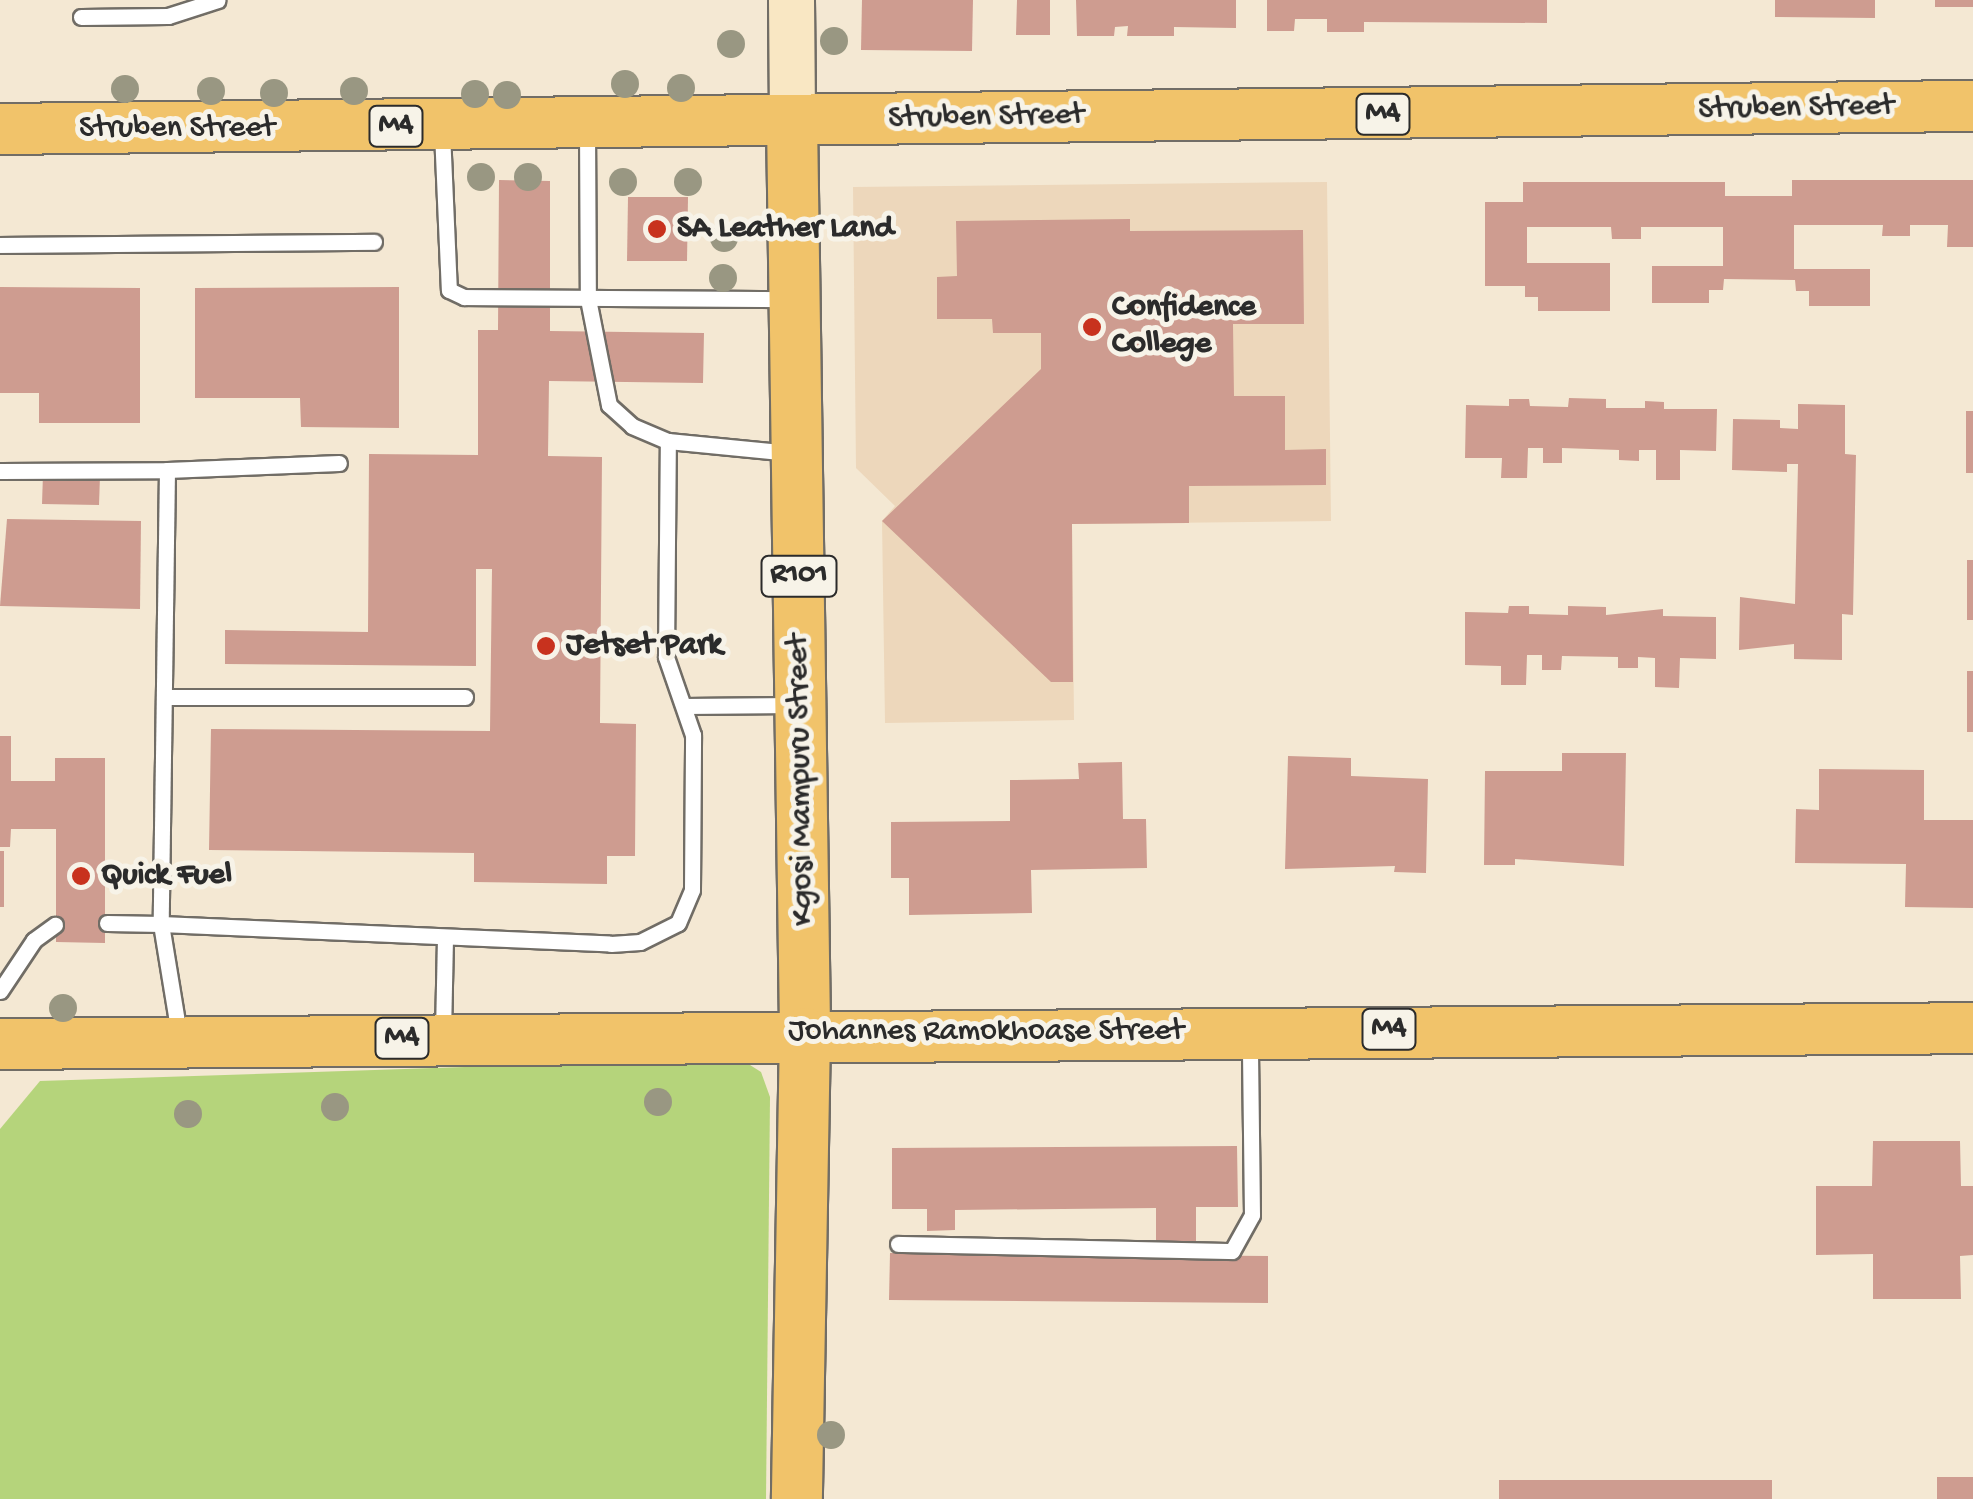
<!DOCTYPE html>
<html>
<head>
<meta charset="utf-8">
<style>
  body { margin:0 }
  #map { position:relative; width:1973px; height:1499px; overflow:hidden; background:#f4e8d3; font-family:"Gochi Hand",sans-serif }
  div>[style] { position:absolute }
  .built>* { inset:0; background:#edd7bb }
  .green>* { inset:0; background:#b5d47b }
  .building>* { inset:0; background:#ce9c90 }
  .roads { filter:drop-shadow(2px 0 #716d66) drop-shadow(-2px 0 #716d66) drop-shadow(0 2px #716d66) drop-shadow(0 -2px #716d66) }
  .lane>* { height:15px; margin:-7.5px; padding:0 7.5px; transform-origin:7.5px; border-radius:7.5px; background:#fff }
  .secondary>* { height:45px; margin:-22.5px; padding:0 22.5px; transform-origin:22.5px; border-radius:22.5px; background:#f9e7c3 }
  .primary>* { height:50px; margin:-25px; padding:0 25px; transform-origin:25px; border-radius:25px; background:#f1c36a }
  .trees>* { width:28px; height:28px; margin:-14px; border-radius:50%; background:#999782 }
  .dots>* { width:28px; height:28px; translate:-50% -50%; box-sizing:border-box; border:5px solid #f7f3e8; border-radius:50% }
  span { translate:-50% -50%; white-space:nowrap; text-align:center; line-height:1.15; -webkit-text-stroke:10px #f7f3e8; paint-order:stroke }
  .shield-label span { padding:2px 8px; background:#f7f3e8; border:2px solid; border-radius:8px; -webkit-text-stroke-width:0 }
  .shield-label { font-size:30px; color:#2b2b2b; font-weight:700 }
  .street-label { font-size:32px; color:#2b2b2b }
  .poi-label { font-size:32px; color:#2b2b2b; font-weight:700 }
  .left { translate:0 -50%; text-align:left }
</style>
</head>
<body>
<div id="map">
  <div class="built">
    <i style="clip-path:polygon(1327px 182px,1331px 521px,1072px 524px,1074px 720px,885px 723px,882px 521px,895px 506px,856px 468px,853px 187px)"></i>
  </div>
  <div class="green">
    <i style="clip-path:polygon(739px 1058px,761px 1072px,770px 1097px,766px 1499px,0 1499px,0 1129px,40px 1081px)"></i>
  </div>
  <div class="building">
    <i style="clip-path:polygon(862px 0,973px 0,972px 51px,861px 50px)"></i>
    <i style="clip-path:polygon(1017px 0,1050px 0,1050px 35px,1016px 35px)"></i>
    <i style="clip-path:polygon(1076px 0,1236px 0,1236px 28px,1174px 27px,1174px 36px,1127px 36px,1128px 26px,1115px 27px,1114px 36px,1077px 36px)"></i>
    <i style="clip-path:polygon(1267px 0,1547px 0,1547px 23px,1364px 22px,1364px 32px,1327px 32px,1327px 19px,1295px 19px,1294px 31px,1267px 31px)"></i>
    <i style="clip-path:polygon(1775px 0,1875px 0,1875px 18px,1775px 17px)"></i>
    <i style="clip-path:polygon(1935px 0,1973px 0,1973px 7px,1935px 7px)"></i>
    <i style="clip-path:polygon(499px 180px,550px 181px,550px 331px,704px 333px,703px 383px,549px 381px,548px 456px,602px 457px,600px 723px,636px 724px,635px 856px,607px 856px,607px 884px,474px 882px,474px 853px,209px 850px,211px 729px,490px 731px,492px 569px,476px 569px,476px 666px,225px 664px,225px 630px,368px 632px,369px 454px,478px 455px,478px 330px,498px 330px)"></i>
    <i style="clip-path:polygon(1792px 180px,1973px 180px,1973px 247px,1947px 247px,1948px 225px,1910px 225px,1910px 236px,1882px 236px,1883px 225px,1794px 225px,1794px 269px,1870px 269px,1870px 306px,1809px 306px,1809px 291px,1796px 291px,1795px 280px,1724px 279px,1723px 290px,1709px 290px,1709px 303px,1652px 303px,1652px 266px,1723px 266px,1723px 227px,1641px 227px,1641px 239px,1612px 239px,1611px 227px,1527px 227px,1527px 263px,1610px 263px,1610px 311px,1538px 311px,1538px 297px,1525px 297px,1525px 286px,1485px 286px,1485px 202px,1523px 202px,1523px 182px,1725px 182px,1725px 196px,1792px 196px)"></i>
    <i style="clip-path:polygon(628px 197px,688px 197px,687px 261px,627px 261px)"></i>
    <i style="clip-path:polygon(1130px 219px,1130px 231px,1303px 230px,1304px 324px,1233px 324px,1234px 396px,1285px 396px,1285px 450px,1326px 449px,1326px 485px,1189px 486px,1189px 523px,1072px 524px,1073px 682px,1051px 682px,882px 521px,1041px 369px,1041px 333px,993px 333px,992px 319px,937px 319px,937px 277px,957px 276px,956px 221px)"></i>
    <i style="clip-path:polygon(0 287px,140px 288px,140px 423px,39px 423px,39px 393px,0 393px)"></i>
    <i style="clip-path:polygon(399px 287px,399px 428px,301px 427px,300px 398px,195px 398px,195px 288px)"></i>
    <i style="clip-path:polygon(1569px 398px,1606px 399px,1606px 408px,1645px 408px,1645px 401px,1664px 402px,1664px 409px,1717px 409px,1716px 451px,1680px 450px,1680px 480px,1656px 480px,1656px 450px,1639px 450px,1639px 461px,1619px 460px,1619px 450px,1562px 448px,1562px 463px,1543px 463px,1543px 448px,1528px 448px,1527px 478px,1501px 478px,1502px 458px,1465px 458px,1466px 405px,1509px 406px,1509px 399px,1529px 399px,1530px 406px,1568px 407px)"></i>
    <i style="clip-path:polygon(1798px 404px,1845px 405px,1845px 454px,1856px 455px,1853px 615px,1842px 614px,1842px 660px,1794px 659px,1794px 644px,1739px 650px,1740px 597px,1795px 604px,1798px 464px,1787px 464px,1787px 472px,1732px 470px,1733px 419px,1780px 420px,1780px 428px,1798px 429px)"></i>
    <i style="clip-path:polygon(1966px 411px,1973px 411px,1973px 473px,1966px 473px)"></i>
    <i style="clip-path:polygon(43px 474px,100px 476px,99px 505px,42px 504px)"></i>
    <i style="clip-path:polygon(7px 519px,141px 521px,140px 609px,0 606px)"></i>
    <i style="clip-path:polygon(1967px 560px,1973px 560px,1973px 620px,1967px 620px)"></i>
    <i style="clip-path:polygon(1509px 606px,1529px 606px,1529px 614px,1568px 615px,1568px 606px,1606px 607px,1606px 615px,1663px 609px,1663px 616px,1716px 617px,1716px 659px,1680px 658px,1679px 688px,1655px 687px,1655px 658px,1638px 657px,1638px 668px,1618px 668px,1618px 657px,1562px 656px,1561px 670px,1542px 670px,1542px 655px,1527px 655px,1526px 685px,1501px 685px,1501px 666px,1465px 665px,1465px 612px,1508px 613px)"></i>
    <i style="clip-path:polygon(1967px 671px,1973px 671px,1973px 732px,1967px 732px)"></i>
    <i style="clip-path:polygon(0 736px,11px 736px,11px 781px,55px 781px,55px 758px,105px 758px,105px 943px,56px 942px,56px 829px,11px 829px,10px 847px,0 847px)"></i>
    <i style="clip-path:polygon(1562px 753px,1626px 753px,1624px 866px,1515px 859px,1515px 865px,1484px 865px,1485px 771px,1562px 771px)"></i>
    <i style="clip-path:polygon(1288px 756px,1351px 758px,1351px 776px,1428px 779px,1426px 873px,1394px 872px,1395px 866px,1285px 869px)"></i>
    <i style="clip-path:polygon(1122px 762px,1123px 819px,1146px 819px,1147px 868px,1031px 870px,1032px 913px,909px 915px,909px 878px,891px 878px,891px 822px,1010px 821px,1010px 780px,1079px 779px,1078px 763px)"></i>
    <i style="clip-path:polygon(1819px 769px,1924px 770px,1924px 820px,1973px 820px,1973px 908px,1905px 907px,1906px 864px,1795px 863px,1796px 809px,1819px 810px)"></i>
    <i style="clip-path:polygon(0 851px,4px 851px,4px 907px,0 907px)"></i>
    <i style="clip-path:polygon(1873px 1141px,1960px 1141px,1961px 1186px,1973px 1186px,1973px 1255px,1960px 1256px,1961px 1299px,1873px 1299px,1873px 1254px,1816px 1255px,1816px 1186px,1872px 1186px)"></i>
    <i style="clip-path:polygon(1237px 1146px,1238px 1207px,1196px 1207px,1196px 1244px,1156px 1245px,1156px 1208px,955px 1210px,955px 1230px,927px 1231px,927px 1209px,892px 1209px,892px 1148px)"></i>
    <i style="clip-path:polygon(890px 1253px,1268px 1256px,1268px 1303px,889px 1300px)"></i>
    <i style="clip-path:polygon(1937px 1477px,1973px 1477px,1973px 1499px,1937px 1499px)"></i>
    <i style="clip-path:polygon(1499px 1480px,1772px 1480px,1772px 1499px,1499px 1499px)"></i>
  </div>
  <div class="roads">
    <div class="lane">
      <i style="left:81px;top:17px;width:87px;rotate:-0.7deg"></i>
      <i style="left:168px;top:16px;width:52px;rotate:-17.7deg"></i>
      <i style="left:587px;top:127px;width:172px;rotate:89.7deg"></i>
      <i style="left:588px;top:299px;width:108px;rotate:78.8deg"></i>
      <i style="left:609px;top:405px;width:31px;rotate:42deg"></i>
      <i style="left:632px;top:426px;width:39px;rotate:23deg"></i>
      <i style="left:668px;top:441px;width:123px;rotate:5.6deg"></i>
      <i style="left:442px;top:132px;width:158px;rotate:87.5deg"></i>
      <i style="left:449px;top:290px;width:17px;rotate:25deg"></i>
      <i style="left:464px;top:297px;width:327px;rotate:0.4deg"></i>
      <i style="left:0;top:245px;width:374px;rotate:-0.5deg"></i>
      <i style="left:167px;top:470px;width:172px;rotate:-2.3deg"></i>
      <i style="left:0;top:471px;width:167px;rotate:-0.3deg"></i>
      <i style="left:167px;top:470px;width:454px;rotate:90.8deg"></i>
      <i style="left:161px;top:924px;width:450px;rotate:2.5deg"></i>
      <i style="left:611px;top:944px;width:29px;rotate:-4deg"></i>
      <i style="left:640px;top:942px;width:42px;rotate:-26.6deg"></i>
      <i style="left:678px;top:923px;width:36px;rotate:-67deg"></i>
      <i style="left:692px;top:890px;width:155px;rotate:-89.6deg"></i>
      <i style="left:693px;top:735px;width:83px;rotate:-109.1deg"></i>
      <i style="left:666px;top:657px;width:216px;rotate:-89.5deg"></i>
      <i style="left:164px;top:697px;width:301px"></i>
      <i style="left:684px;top:706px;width:111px;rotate:-0.5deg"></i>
      <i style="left:107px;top:923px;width:54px;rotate:1.1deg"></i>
      <i style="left:161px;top:924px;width:111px;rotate:80.7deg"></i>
      <i style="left:0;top:991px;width:61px;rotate:-56.3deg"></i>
      <i style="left:34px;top:940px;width:26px;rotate:-36deg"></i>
      <i style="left:443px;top:1033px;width:96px;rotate:-88.8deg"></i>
      <i style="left:898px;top:1244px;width:334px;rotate:1.2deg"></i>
      <i style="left:1232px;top:1251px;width:41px;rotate:-60.9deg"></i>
      <i style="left:1252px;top:1215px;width:176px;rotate:-90.7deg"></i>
    </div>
    <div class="secondary">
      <i style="left:791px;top:0;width:120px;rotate:89.5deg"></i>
    </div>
    <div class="primary">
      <i style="left:792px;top:120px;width:913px;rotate:89.18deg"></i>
      <i style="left:805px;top:1033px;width:466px;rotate:91deg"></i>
      <i style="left:0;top:129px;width:1973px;rotate:-0.67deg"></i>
      <i style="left:0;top:1044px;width:1973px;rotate:-0.46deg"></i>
    </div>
  </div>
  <div class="trees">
    <i style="left:834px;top:41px"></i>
    <i style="left:731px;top:44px"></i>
    <i style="left:625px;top:84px"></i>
    <i style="left:681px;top:88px"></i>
    <i style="left:125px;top:89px"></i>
    <i style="left:211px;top:91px"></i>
    <i style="left:354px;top:91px"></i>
    <i style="left:274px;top:93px"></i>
    <i style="left:475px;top:94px"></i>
    <i style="left:507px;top:95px"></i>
    <i style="left:481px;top:177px"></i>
    <i style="left:528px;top:177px"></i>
    <i style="left:623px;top:182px"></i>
    <i style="left:688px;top:182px"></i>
    <i style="left:724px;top:238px"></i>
    <i style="left:723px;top:278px"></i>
    <i style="left:63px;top:1008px"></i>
    <i style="left:658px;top:1102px"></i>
    <i style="left:335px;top:1107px"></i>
    <i style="left:188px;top:1114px"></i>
    <i style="left:831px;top:1435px"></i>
  </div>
  <div class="dots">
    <i style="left:657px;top:229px;background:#c8321e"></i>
    <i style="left:1092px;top:327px;background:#c8321e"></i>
    <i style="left:546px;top:646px;background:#c8321e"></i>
    <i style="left:81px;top:876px;background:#c8321e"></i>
  </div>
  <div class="shield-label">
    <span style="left:1383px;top:114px">M4</span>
    <span style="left:396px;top:126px">M4</span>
    <span style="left:799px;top:576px">R101</span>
    <span style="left:1389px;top:1029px">M4</span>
    <span style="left:402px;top:1038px">M4</span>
  </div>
  <div class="street-label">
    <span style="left:1796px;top:109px;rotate:-1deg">Struben Street</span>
    <span style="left:986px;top:118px;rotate:-1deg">Struben Street</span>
    <span style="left:177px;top:129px">Struben Street</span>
    <span style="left:802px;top:780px;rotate:-91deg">Kgosi Mampuru Street</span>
    <span style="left:986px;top:1032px">Johannes Ramokhoase Street</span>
  </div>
  <div class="poi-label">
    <span class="left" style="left:677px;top:229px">SA Leather Land</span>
    <span class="left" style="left:1112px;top:327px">Confidence<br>College</span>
    <span class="left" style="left:566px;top:646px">Jetset Park</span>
    <span class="left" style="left:101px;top:876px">Quick Fuel</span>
  </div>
</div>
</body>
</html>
